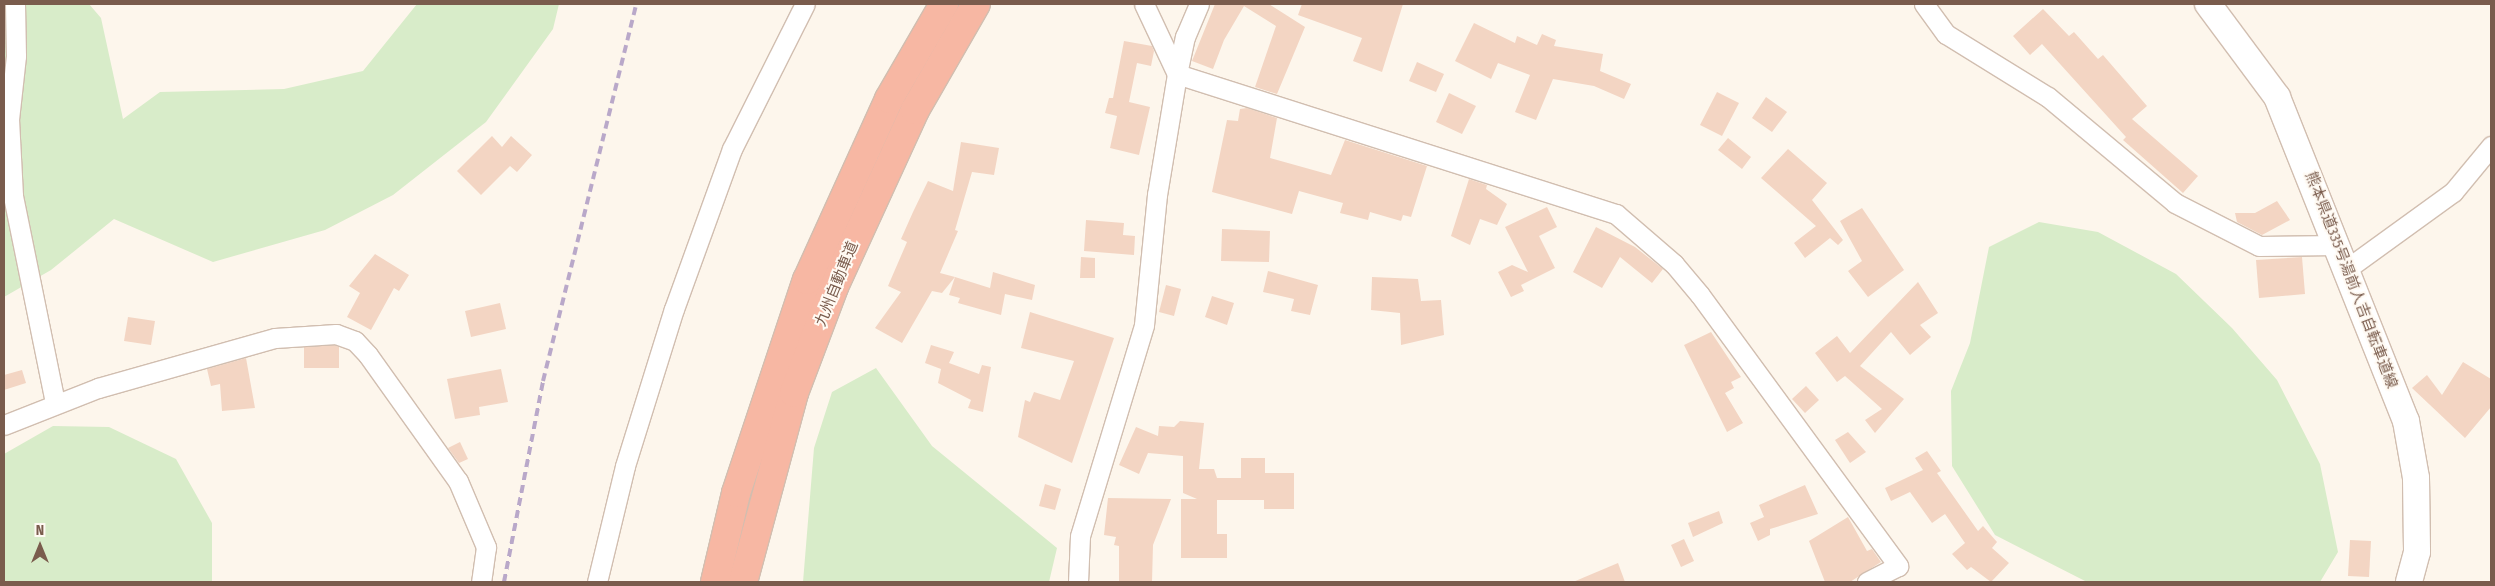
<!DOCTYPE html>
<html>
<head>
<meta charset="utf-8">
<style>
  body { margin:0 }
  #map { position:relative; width:2495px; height:586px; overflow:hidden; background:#fdf6ec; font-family:"Fira Sans Condensed","Noto Sans JP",sans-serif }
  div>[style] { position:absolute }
  .green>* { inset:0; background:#d8ecc9 }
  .building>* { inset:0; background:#f3d5c3 }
  .roads { filter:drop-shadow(1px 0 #d1beb0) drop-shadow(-1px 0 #d1beb0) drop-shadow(0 1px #d1beb0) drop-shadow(0 -1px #d1beb0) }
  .minor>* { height:19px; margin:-9.5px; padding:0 9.5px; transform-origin:9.5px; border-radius:9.5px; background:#fff }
  .secondary>* { height:26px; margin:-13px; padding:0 13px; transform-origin:13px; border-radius:13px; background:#fff }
  .motorway>* { height:28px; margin:-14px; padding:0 14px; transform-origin:14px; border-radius:14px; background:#f7b7a3 }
  .rail>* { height:4px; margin-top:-2px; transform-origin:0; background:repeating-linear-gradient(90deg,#b9a8c9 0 8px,transparent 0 13px) }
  span { translate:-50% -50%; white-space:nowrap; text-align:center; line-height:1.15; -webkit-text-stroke:4px #fffaf3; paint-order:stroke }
  .street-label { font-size:15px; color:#7a5c4d }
  .frame { position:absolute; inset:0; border:5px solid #7a5c4d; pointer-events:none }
  .north { position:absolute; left:15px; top:521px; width:50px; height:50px; -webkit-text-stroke:4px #fffaf3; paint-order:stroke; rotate:0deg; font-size:14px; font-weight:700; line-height:20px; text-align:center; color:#7a5c4d }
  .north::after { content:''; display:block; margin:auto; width:18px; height:22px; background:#7a5c4d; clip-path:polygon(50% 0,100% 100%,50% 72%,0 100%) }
</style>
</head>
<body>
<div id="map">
  <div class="green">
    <i style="clip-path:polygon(12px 4px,89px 4px,101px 18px,123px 119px,160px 92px,284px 89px,363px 71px,417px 4px,559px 4px,553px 29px,486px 122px,393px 195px,325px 230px,213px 262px,114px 219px,51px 270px,4px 297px,4px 9px)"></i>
    <i style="clip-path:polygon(2039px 222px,2098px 232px,2176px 274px,2232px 328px,2277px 380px,2320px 464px,2338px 552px,2320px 582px,2087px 582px,1995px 535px,1952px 466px,1951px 391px,1970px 343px,1989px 247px)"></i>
    <i style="clip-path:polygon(876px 368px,932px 446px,1057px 548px,1049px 582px,803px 582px,814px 448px,832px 392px)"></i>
    <i style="clip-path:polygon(53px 426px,109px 427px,176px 459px,212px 523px,212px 582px,4px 582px,4px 454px)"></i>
  </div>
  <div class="building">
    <i style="clip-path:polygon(1215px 4px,1269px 4px,1305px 27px,1277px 94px,1255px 87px,1276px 26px,1244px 6px,1224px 40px,1213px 69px,1192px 61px)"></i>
    <i style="clip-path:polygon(1302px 4px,1403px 4px,1382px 72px,1353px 61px,1362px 38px,1298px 15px)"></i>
    <i style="clip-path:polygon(2043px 9px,2069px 36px,2074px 32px,2098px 59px,2103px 55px,2147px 106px,2132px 119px,2198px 176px,2183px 193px,2123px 140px,2126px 137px,2042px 44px,2030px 55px,2013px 36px)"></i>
    <i style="clip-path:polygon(1474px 23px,1515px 43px,1517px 36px,1537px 45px,1542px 34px,1556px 40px,1554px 46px,1603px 54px,1600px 71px,1631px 84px,1624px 99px,1594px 86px,1553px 79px,1536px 120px,1515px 112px,1530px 75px,1498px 63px,1491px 79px,1455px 61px)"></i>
    <i style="clip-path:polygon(1124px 41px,1152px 46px,1154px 51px,1151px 66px,1137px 63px,1129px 102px,1150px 107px,1139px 155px,1110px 148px,1117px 116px,1105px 113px,1109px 98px,1113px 98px)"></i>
    <i style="clip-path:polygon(1417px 62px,1444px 74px,1436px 92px,1409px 81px)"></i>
    <i style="clip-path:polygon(1717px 92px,1739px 103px,1722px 136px,1700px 125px)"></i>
    <i style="clip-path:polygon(1449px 93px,1476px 106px,1462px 134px,1436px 122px)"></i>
    <i style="clip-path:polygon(1766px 97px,1787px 112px,1772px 132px,1752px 118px)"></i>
    <i style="clip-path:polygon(1247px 108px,1277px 118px,1270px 158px,1331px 175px,1345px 140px,1427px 166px,1411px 217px,1403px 215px,1401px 221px,1370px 212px,1368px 220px,1340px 213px,1343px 203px,1299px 191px,1292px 214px,1212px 192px,1227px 120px,1238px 121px,1240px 109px)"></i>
    <i style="clip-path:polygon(492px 136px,502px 147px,511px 136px,532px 155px,517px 172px,510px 166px,481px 195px,457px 171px)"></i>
    <i style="clip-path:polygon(1728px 138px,1751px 157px,1742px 169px,1718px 150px)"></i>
    <i style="clip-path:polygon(961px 142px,999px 148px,994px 175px,972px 172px,955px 230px,958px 231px,940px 273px,955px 277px,942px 293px,932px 291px,902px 343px,875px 328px,901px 292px,888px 286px,907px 242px,901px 239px,913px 212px,928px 181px,953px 191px)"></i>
    <i style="clip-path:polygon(1788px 149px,1827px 183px,1812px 200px,1843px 240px,1838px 245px,1830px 238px,1805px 258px,1794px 243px,1816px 226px,1761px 178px)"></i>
    <i style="clip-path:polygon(1469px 179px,1487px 185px,1486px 189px,1507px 204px,1497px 225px,1480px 219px,1470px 245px,1451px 236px)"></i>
    <i style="clip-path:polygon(2277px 201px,2290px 220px,2262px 235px,2237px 222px,2235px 213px,2255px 213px)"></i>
    <i style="clip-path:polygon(1547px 207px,1557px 227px,1539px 236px,1555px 268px,1521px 285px,1524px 291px,1511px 297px,1498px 272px,1512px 265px,1528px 272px,1505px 227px)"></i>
    <i style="clip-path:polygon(1862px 208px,1904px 270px,1868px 297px,1848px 271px,1862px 261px,1840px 221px)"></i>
    <i style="clip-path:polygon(1086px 220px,1124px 223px,1123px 235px,1135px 236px,1134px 255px,1084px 251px)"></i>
    <i style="clip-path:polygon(1596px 227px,1635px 247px,1663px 269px,1652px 283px,1620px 257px,1602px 288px,1573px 272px)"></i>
    <i style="clip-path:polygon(1222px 229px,1270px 231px,1269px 262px,1221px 261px)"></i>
    <i style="clip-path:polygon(375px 254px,409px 275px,399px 291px,394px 288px,371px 330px,347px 317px,360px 293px,349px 286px)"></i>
    <i style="clip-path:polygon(1081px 257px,1095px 258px,1095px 278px,1080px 278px)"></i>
    <i style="clip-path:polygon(2302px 257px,2305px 294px,2259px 298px,2256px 260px)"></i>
    <i style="clip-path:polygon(1268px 271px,1318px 285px,1310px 315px,1291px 311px,1294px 299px,1263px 292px)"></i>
    <i style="clip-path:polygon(993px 272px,1035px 285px,1032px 300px,1005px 294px,1001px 315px,958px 303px,960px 298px,949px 295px,955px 277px,990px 288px)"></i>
    <i style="clip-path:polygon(1372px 277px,1418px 279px,1421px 301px,1441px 300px,1444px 335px,1401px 345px,1400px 313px,1371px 310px)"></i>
    <i style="clip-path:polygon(1918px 282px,1938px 313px,1920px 325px,1931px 337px,1910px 355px,1891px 332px,1860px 366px,1904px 399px,1875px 433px,1865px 420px,1882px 409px,1845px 376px,1837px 382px,1815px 353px,1837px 336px,1850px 353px)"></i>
    <i style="clip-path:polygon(1166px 285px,1181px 289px,1174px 316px,1159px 312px)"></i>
    <i style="clip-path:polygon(1212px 296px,1234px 303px,1227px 325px,1205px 317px)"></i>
    <i style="clip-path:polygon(500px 303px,506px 329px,471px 337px,465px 311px)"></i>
    <i style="clip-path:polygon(1030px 312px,1114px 338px,1072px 463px,1018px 437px,1025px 400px,1030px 402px,1034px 392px,1060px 400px,1074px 361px,1021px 348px)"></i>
    <i style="clip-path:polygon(128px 317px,155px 321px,151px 345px,124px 341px)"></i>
    <i style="clip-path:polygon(1711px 332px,1741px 377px,1731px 382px,1734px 388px,1725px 393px,1743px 423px,1727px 432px,1684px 345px)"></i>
    <i style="clip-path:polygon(334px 345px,339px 347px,339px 368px,304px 368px,304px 347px)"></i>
    <i style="clip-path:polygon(931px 345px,954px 352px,949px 363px,979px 374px,982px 365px,991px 367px,983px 412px,968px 408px,971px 400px,938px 383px,941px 369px,925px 363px)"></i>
    <i style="clip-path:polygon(246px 358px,255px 408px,222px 411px,220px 384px,211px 386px,207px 369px)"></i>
    <i style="clip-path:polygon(2463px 362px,2491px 379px,2491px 407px,2465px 438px,2412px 388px,2427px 375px,2442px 395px)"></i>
    <i style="clip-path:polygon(501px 369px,508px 402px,479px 407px,480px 415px,455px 419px,447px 379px)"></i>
    <i style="clip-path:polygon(22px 370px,26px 383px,4px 390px,4px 375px)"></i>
    <i style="clip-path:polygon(1806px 386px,1819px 400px,1805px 413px,1792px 399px)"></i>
    <i style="clip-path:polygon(1180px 421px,1204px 423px,1199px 469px,1214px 469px,1217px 478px,1241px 478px,1241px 458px,1265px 458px,1265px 473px,1294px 473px,1294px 509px,1264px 509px,1264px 500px,1217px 500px,1217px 534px,1227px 534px,1227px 558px,1181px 558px,1181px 499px,1197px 499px,1183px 493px,1183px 456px,1148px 453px,1139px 474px,1119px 465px,1136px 427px,1158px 436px,1159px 426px,1174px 427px)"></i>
    <i style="clip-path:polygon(1848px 432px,1866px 452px,1850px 463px,1835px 440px)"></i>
    <i style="clip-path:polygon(460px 442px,468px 459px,459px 463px,448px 448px)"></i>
    <i style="clip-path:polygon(1927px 451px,1941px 471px,1937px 473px,1978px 531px,1983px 526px,1997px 542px,1992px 548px,2009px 563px,1991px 582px,1971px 567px,1967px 570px,1952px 554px,1965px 543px,1945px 514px,1932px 523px,1910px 492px,1891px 501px,1885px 488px,1923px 470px,1915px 458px)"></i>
    <i style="clip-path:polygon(1045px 484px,1061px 489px,1055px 510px,1039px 506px)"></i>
    <i style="clip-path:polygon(1805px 485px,1818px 514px,1770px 529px,1770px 535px,1758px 541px,1750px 523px,1764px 517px,1759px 505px)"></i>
    <i style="clip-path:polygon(1108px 498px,1171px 499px,1153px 545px,1152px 582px,1119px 582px,1119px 546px,1114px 545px,1116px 537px,1104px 535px)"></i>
    <i style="clip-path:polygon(1719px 511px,1723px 523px,1693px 537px,1688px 523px)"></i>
    <i style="clip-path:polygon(1848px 517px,1867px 551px,1872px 549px,1881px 562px,1850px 582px,1825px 582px,1809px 541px)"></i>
    <i style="clip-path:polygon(1684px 539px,1694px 561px,1681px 567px,1671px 545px)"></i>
    <i style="clip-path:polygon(2350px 540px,2371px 541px,2369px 577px,2348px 576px)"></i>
    <i style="clip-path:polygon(1618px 563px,1625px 582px,1573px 582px)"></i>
  </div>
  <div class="roads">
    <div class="minor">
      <i style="left:15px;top:4px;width:52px;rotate:88.9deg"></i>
      <i style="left:16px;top:56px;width:63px;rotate:96.3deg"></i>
      <i style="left:9px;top:119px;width:77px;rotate:87deg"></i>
      <i style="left:13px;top:196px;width:210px;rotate:78.5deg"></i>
      <i style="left:1144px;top:4px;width:77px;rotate:64.8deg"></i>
      <i style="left:1177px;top:74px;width:461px;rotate:17.7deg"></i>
      <i style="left:1616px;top:214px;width:77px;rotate:40.8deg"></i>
      <i style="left:1674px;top:264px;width:40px;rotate:50deg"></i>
      <i style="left:1700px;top:295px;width:336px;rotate:53.8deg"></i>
      <i style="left:1898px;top:566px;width:35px;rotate:153deg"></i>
      <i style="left:1924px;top:4px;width:37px;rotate:54deg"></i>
      <i style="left:1946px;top:34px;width:120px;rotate:31.7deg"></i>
      <i style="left:2048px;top:97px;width:165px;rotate:39.8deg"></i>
      <i style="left:2175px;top:203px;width:94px;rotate:27.1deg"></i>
      <i style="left:2259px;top:246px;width:79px;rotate:-0.7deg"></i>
      <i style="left:2348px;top:268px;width:130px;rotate:-35.9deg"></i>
      <i style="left:2453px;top:192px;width:60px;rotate:-50.4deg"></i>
      <i style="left:4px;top:425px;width:101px;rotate:-21.5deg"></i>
      <i style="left:98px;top:388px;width:184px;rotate:-15.8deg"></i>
      <i style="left:275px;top:338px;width:61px;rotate:-3.8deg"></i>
      <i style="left:336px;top:334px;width:20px;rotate:20deg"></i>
      <i style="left:355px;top:341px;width:19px;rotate:47deg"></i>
      <i style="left:368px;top:355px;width:155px;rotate:54.5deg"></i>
      <i style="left:458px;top:481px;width:72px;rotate:67deg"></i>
      <i style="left:486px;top:547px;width:35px;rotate:98deg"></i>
      <i style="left:597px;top:582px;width:119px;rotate:-76.4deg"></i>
      <i style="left:625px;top:466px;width:164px;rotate:-72.7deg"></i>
      <i style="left:674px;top:309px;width:170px;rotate:-70.1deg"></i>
      <i style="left:732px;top:149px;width:162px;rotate:-63.3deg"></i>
      <i style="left:1078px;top:582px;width:46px;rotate:-87.5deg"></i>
      <i style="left:1080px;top:536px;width:220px;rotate:-73.1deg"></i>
      <i style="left:1144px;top:325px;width:131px;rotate:-84.3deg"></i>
      <i style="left:1157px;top:195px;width:123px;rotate:-80.6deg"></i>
      <i style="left:1177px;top:74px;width:38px;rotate:-78deg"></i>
      <i style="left:1185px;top:37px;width:36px;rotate:-67deg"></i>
    </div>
    <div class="secondary">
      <i style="left:2208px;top:4px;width:116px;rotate:53.4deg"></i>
      <i style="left:2277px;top:97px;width:349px;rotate:68.3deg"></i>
      <i style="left:2406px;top:421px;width:58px;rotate:80deg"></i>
      <i style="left:2416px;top:478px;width:74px;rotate:89.2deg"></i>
      <i style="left:2417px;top:552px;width:31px;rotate:105deg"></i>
    </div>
    <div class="motorway">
      <i style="left:715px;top:582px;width:91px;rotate:-76.7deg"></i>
      <i style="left:736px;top:493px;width:225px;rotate:-71.6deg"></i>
      <i style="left:807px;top:280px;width:199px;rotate:-65.6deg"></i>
      <i style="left:889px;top:99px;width:110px;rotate:-59.9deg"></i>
      <i style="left:743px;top:582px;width:196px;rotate:-74.9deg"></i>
      <i style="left:794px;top:393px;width:113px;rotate:-69.3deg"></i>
      <i style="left:834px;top:287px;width:195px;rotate:-65.4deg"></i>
      <i style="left:915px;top:110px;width:122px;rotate:-60.1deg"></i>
    </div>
  </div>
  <div class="rail">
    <i style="left:504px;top:582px;width:205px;rotate:-79deg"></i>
    <i style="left:543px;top:381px;width:388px;rotate:-76.1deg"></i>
  </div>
  <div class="street-label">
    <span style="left:2351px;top:280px;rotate:69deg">熊本県道335号湯前人吉自転車道線</span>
    <span style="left:837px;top:284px;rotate:-68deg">九州自動車道</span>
  </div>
  <div class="frame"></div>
  <div class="north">N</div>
</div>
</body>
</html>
